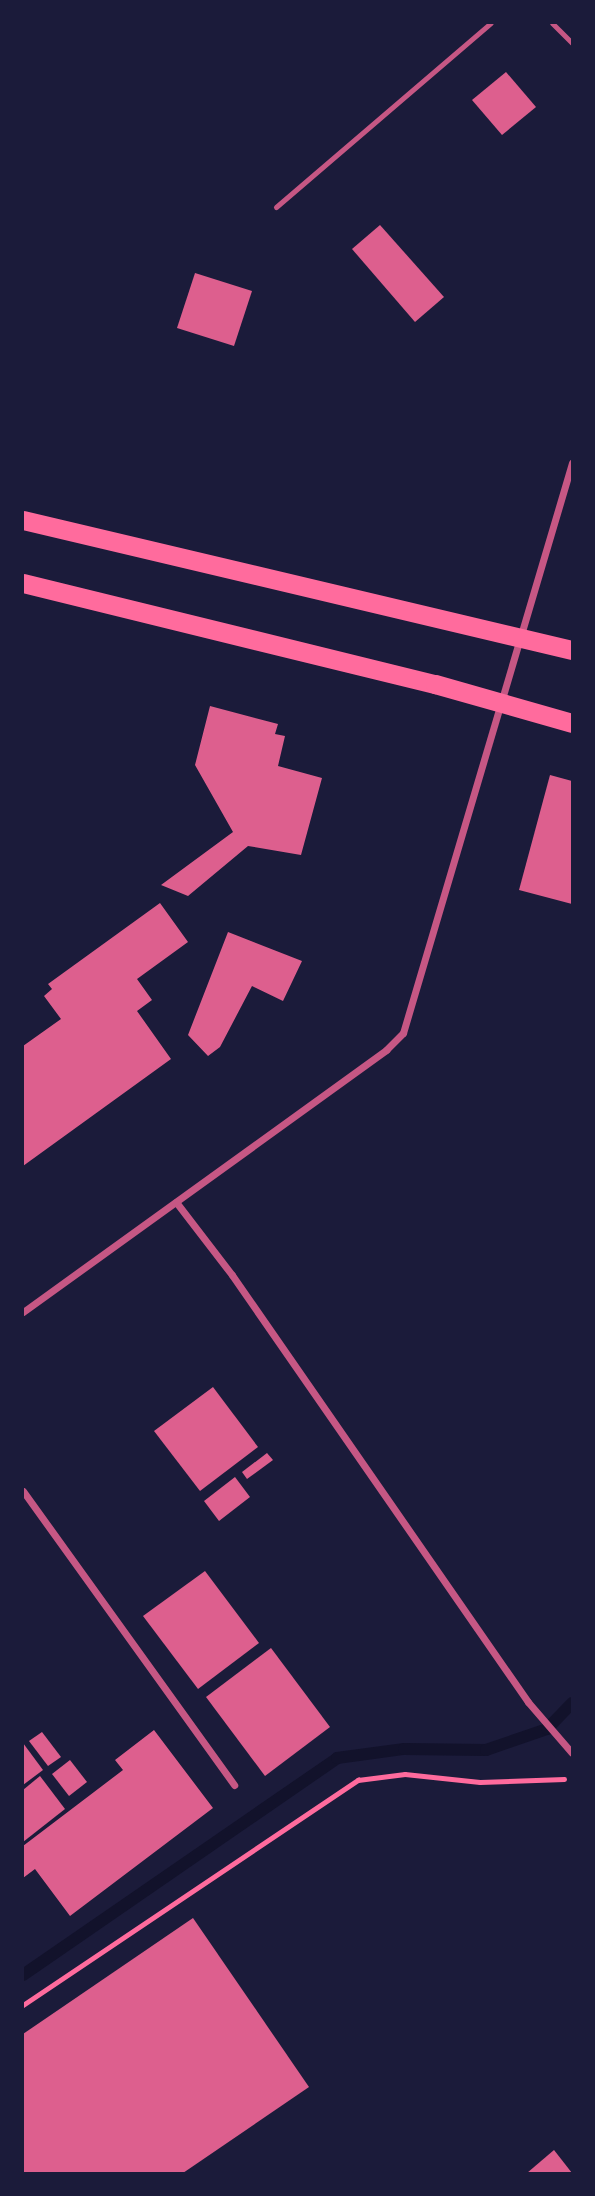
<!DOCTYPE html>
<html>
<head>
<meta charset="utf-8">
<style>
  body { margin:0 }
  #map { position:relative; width:595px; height:2196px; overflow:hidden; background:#1b1b3a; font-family:Poppins,sans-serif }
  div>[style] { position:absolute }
  .stream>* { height:12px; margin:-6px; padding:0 6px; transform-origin:6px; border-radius:6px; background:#12122b }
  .building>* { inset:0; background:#dd5f8e }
  .path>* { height:4.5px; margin:-2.25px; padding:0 2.25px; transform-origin:2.25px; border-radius:2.25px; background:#ff6b9d }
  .service>* { height:5px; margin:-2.5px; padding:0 2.5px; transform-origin:2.5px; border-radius:2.5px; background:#c65784 }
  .minor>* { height:7px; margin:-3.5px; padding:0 3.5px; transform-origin:3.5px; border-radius:3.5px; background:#c65784 }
  .trunk>* { height:19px; margin:-9.5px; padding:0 9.5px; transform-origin:9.5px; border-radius:9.5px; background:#ff6b9d }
  span { translate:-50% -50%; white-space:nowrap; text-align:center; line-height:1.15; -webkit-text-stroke:6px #1b1b3a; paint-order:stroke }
  .frame { position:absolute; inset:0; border:24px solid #1b1b3a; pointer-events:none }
</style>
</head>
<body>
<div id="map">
  <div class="stream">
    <i style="left:23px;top:1975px;width:382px;rotate:-34.6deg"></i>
    <i style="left:337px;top:1758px;width:68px;rotate:-7.7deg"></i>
    <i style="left:404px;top:1749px;width:82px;rotate:0.7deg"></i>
    <i style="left:486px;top:1750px;width:65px;rotate:-19deg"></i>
    <i style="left:547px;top:1729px;width:36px;rotate:-46deg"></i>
  </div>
  <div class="building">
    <i style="clip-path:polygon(506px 72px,536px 107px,502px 135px,472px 100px)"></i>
    <i style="clip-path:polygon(380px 225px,444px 297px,415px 322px,352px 249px)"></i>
    <i style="clip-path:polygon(195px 273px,252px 291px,234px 346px,177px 328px)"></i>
    <i style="clip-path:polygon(210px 706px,278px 724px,275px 734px,285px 736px,278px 766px,322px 778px,301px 855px,248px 846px,188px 896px,161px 885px,233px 832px,195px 765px)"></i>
    <i style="clip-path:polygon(550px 775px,572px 781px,572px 904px,519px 890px)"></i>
    <i style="clip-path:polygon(160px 903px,188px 942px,137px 979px,152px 1000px,137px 1011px,171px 1059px,23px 1166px,23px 1046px,61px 1019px,44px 996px,52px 989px,48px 984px)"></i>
    <i style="clip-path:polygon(228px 932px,302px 961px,283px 1001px,252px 986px,220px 1047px,208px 1056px,188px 1035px)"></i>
    <i style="clip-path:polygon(213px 1387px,258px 1447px,200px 1491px,154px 1431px)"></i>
    <i style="clip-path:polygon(267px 1453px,273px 1460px,247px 1479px,242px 1472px)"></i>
    <i style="clip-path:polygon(235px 1477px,250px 1497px,219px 1521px,204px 1501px)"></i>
    <i style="clip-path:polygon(205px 1571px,259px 1643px,198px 1689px,143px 1616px)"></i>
    <i style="clip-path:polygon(271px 1648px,330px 1727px,265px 1776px,206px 1697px)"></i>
    <i style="clip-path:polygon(154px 1730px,213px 1808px,70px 1916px,35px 1869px,23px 1878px,23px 1846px,123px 1770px,115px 1760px)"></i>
    <i style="clip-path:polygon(42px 1732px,61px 1757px,48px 1766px,29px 1741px)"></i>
    <i style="clip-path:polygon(23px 1743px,43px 1770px,23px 1785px)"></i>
    <i style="clip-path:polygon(70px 1760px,87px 1782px,69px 1796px,52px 1774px)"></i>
    <i style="clip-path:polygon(40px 1776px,65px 1809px,23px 1842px,23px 1790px)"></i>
    <i style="clip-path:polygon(193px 1918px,309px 2087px,183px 2173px,23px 2173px,23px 2034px)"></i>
    <i style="clip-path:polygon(554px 2150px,572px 2173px,527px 2173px)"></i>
  </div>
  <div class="path">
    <i style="left:23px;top:2005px;width:404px;rotate:-33.9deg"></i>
    <i style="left:358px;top:1780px;width:47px;rotate:-7.3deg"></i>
    <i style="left:405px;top:1774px;width:75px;rotate:6.1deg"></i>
    <i style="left:480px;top:1782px;width:84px;rotate:-2deg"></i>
  </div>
  <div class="service">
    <i style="left:552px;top:23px;width:28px;rotate:45deg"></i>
    <i style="left:276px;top:207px;width:283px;rotate:-40.6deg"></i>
  </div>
  <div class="minor">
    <i style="left:176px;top:1202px;width:92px;rotate:52.5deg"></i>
    <i style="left:232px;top:1275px;width:520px;rotate:55.27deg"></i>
    <i style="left:528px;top:1702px;width:67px;rotate:49.2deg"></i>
    <i style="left:23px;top:1312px;width:448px;rotate:-35.8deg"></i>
    <i style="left:386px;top:1050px;width:24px;rotate:-45deg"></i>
    <i style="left:403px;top:1033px;width:595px;rotate:-73.49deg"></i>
    <i style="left:23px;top:1491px;width:362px;rotate:54.3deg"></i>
  </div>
  <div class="trunk">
    <i style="left:23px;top:520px;width:564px;rotate:13.32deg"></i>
    <i style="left:23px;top:583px;width:424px;rotate:13.8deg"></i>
    <i style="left:435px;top:684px;width:142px;rotate:15.9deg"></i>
  </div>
  <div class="frame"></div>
</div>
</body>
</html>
